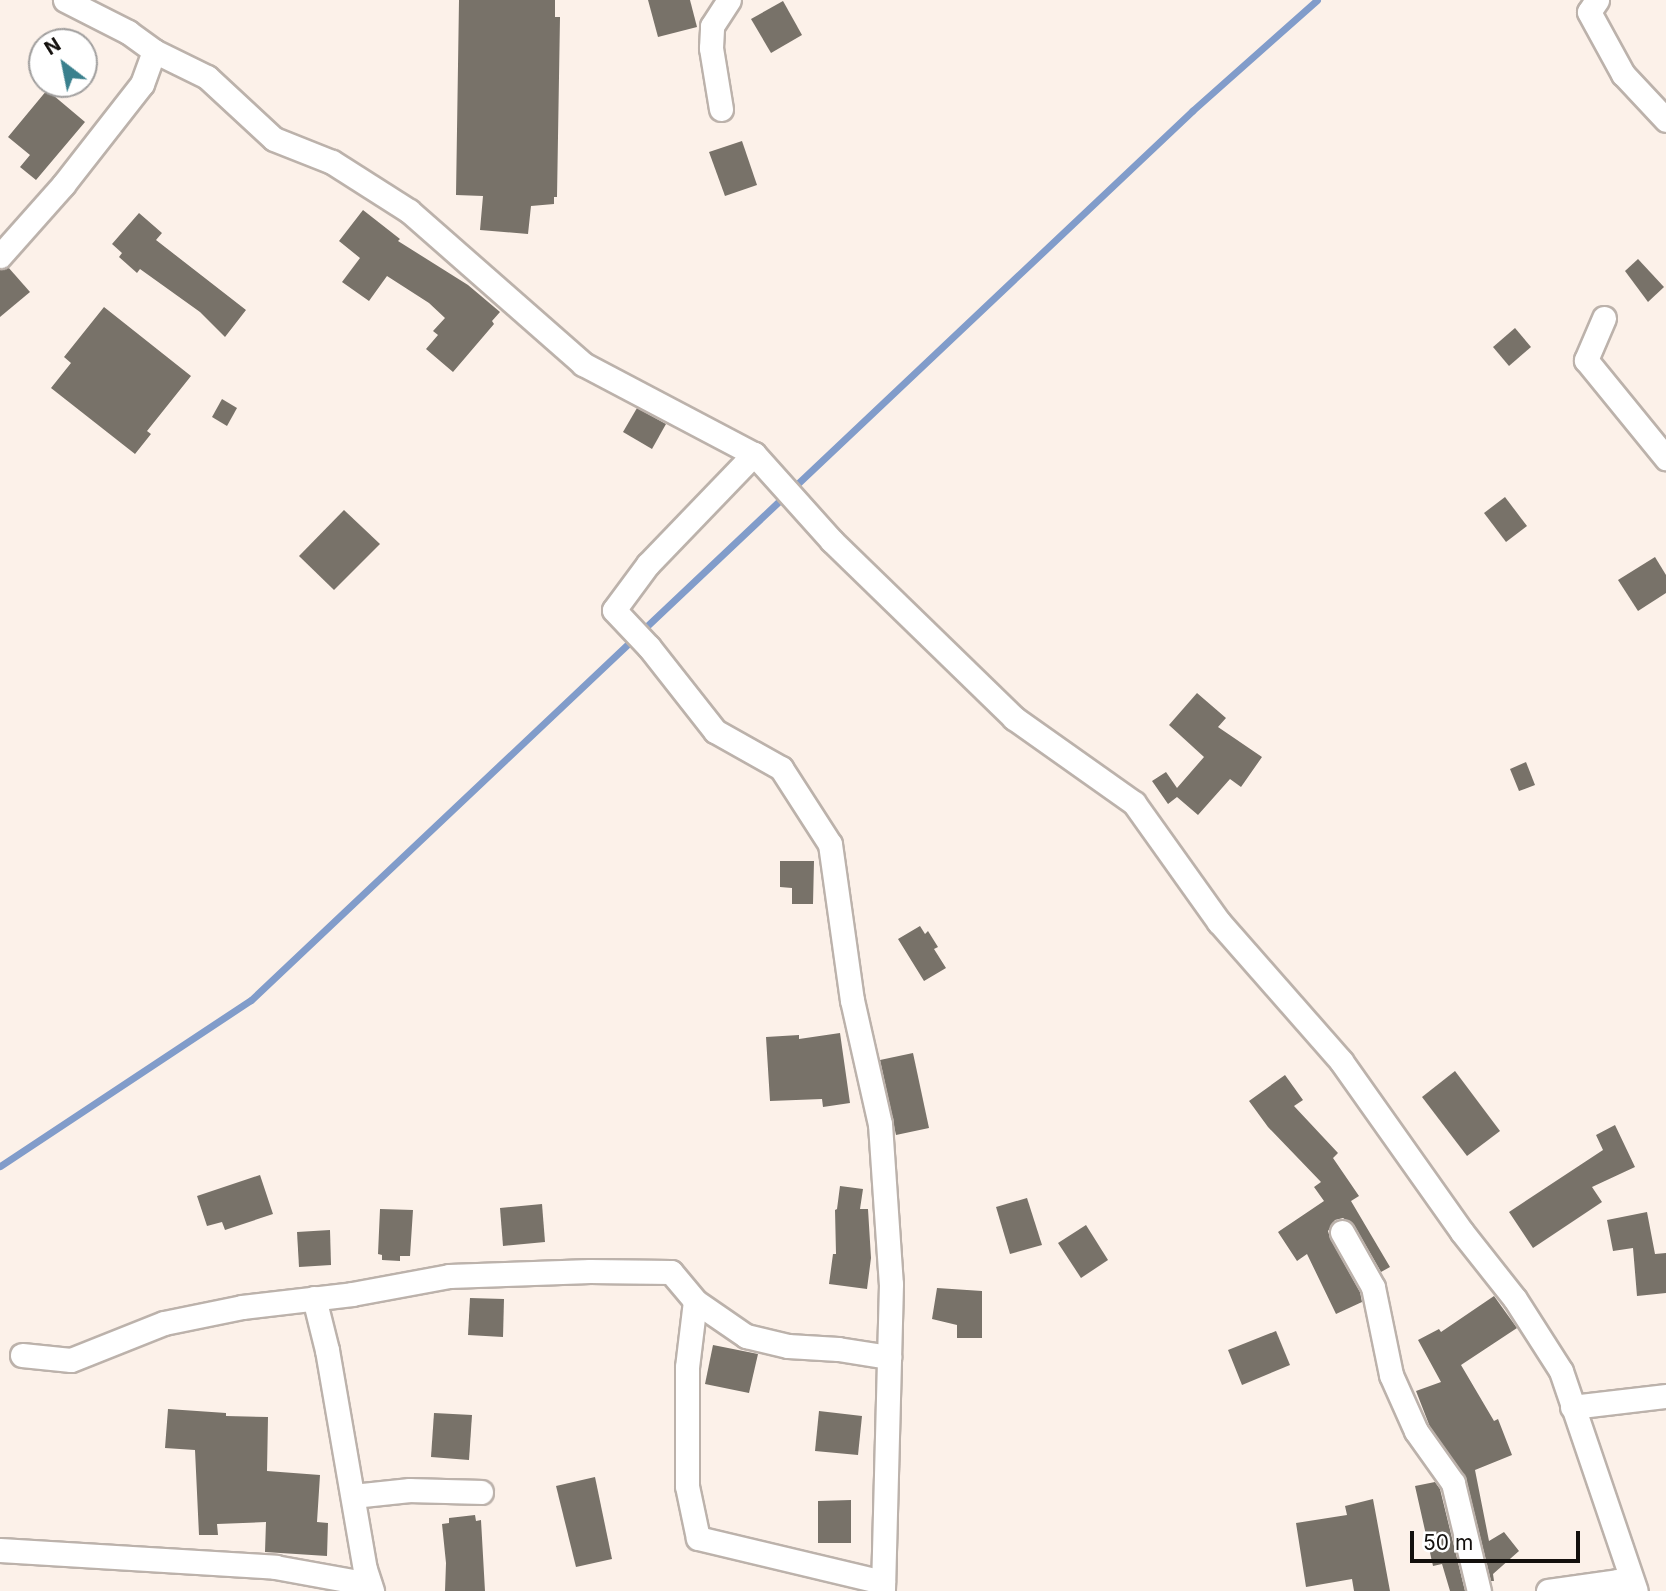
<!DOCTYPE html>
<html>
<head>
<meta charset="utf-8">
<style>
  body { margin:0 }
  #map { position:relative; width:1666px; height:1591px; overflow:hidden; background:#fcf1e9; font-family:Inter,sans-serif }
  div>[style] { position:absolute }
  .stream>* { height:7px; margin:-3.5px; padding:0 3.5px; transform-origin:3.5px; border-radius:3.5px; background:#819cca }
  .building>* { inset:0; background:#787269 }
  .roads { filter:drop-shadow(2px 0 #bcb2ab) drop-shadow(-2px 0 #bcb2ab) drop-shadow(0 2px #bcb2ab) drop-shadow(0 -2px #bcb2ab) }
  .minor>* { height:23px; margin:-11.5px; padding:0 11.5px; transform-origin:11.5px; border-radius:11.5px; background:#fff }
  span { translate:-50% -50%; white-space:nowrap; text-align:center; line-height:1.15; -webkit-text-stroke:7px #fff; paint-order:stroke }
  .north { position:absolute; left:28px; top:28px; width:70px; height:70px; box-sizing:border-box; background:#fff; border:2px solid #a19f9e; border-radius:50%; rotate:328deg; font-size:19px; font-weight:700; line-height:28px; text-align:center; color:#13100d }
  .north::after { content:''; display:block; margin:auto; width:24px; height:32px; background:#3a808d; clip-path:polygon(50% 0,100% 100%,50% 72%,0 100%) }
  .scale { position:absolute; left:1410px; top:1531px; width:170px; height:32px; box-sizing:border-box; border:4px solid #13100d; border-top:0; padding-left:9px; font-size:21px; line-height:24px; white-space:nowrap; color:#13100d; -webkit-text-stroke:5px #fff; paint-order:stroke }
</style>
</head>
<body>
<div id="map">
  <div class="stream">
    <i style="left:0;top:1166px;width:301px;rotate:-33.5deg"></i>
    <i style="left:251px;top:1000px;width:1295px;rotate:-43.37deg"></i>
    <i style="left:1192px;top:111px;width:167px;rotate:-41.6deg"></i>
  </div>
  <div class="building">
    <i style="clip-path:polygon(459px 0,555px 0,555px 17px,560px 17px,557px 197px,554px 197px,554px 204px,531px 206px,528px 234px,480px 230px,483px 196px,456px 195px)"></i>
    <i style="clip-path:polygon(648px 0,690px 0,697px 27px,658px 37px)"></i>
    <i style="clip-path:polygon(783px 1px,802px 35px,771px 53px,751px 19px)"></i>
    <i style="clip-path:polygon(47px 90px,85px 122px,36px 180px,20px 167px,30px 155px,8px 137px)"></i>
    <i style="clip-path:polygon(742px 141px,757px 185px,725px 196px,709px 152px)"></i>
    <i style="clip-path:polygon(363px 210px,400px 239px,398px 241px,468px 285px,500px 312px,492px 321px,494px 324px,453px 372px,426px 349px,438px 335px,433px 331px,445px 318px,429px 303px,387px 276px,369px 301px,342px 282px,360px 258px,339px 241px)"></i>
    <i style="clip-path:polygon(139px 213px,162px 233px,156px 240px,246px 310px,225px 337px,200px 312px,140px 269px,137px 273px,119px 257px,122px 253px,112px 244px)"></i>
    <i style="clip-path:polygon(1638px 259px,1664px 287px,1648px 302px,1625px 271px)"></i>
    <i style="clip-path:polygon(8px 267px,30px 292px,0 317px,0 270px)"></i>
    <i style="clip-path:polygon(104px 307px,191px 376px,147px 431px,151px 434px,135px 454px,51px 388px,71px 363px,64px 357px)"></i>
    <i style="clip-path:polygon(1515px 328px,1531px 347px,1509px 366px,1493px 347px)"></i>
    <i style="clip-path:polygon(222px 399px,237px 408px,227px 426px,212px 417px)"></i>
    <i style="clip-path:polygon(637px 408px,666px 424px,652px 449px,623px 432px)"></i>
    <i style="clip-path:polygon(1505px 497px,1527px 526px,1506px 542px,1484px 513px)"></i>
    <i style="clip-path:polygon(344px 510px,380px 544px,334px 590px,299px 556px)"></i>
    <i style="clip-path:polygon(1655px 557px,1666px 575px,1666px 593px,1638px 611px,1618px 580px)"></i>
    <i style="clip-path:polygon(1197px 693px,1226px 718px,1218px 727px,1262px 757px,1241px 787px,1230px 779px,1198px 815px,1177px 797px,1168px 804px,1152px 781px,1166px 772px,1177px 788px,1204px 757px,1169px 725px)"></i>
    <i style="clip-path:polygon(1526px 762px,1535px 785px,1519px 791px,1510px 769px)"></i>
    <i style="clip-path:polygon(780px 861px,814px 861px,813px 904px,792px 904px,792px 888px,780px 887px)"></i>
    <i style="clip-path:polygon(920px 926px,925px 934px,928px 931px,938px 947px,934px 949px,946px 968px,924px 981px,898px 939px)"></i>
    <i style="clip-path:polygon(840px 1033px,850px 1103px,823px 1107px,822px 1099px,770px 1101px,766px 1037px,799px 1035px,799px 1039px)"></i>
    <i style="clip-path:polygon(913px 1053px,929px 1128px,896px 1135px,880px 1060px)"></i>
    <i style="clip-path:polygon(1455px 1071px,1500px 1131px,1467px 1156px,1422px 1097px)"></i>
    <i style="clip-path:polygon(1285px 1075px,1303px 1100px,1294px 1106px,1338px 1153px,1333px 1158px,1359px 1196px,1351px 1201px,1390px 1267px,1381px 1272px,1354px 1225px,1343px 1218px,1335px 1220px,1328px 1231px,1330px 1238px,1360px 1292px,1362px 1302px,1336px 1314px,1307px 1254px,1297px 1261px,1278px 1232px,1324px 1201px,1314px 1187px,1321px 1182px,1268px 1127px,1249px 1101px)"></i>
    <i style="clip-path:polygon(1615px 1125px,1635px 1167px,1592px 1187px,1602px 1202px,1533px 1248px,1509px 1212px,1603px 1150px,1596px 1135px)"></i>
    <i style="clip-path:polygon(260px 1175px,273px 1214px,225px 1230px,222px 1222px,207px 1226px,197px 1196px)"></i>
    <i style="clip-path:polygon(840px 1186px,863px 1189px,860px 1209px,868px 1209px,871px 1258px,867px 1289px,829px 1284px,833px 1254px,836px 1254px,835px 1210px,837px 1209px)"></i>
    <i style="clip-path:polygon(1027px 1198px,1042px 1245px,1010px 1254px,996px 1207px)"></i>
    <i style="clip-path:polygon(542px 1204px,545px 1242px,503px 1246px,500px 1208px)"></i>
    <i style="clip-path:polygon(380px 1209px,413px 1210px,410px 1256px,400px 1256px,400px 1261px,382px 1260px,382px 1255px,378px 1254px)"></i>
    <i style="clip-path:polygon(1647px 1212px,1655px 1254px,1666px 1253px,1666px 1293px,1637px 1296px,1633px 1248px,1613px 1251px,1607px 1220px)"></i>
    <i style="clip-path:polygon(1086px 1225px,1108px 1260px,1081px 1278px,1058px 1243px)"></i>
    <i style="clip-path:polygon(330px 1230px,331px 1265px,299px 1267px,297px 1232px)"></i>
    <i style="clip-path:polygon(937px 1288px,982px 1291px,982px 1338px,957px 1338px,957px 1325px,932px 1319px)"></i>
    <i style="clip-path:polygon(1494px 1296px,1517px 1328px,1461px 1365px,1494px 1421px,1498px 1419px,1512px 1455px,1475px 1470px,1489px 1541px,1504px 1532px,1519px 1551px,1493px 1574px,1494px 1581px,1491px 1581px,1466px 1479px,1430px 1427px,1416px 1391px,1441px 1382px,1418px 1340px,1439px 1329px,1441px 1332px)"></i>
    <i style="clip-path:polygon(470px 1298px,504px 1299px,503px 1337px,468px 1335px)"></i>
    <i style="clip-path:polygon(1276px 1331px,1290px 1365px,1242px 1385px,1228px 1350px)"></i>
    <i style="clip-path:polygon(713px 1345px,758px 1354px,749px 1393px,705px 1384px)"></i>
    <i style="clip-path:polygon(168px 1409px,226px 1413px,226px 1416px,268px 1417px,267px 1471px,320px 1475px,317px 1522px,328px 1523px,327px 1556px,265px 1552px,266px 1522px,217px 1524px,218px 1535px,199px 1535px,195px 1450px,165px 1448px)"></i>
    <i style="clip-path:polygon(819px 1411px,862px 1416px,858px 1455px,815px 1451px)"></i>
    <i style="clip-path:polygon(434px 1413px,472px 1415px,469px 1460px,431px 1457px)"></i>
    <i style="clip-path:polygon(595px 1477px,612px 1559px,576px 1567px,556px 1486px)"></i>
    <i style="clip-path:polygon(1435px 1482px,1440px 1489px,1465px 1591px,1450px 1591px,1442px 1564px,1433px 1566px,1415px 1486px)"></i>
    <i style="clip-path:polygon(1373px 1499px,1390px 1591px,1354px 1591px,1352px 1579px,1306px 1587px,1296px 1523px,1347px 1515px,1345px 1506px)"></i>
    <i style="clip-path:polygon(851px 1500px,851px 1543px,818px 1543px,818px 1501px)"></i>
    <i style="clip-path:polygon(475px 1515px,476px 1521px,481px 1520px,485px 1591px,445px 1591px,446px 1563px,442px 1524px,449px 1523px,449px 1518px)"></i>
  </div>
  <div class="roads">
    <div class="minor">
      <i style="left:65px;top:0;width:71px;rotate:26.9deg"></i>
      <i style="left:128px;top:32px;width:32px;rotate:36deg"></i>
      <i style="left:154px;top:51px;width:59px;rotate:26.1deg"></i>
      <i style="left:207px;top:77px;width:91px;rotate:42.8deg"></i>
      <i style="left:274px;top:139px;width:62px;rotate:21.6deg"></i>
      <i style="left:332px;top:162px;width:91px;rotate:32.5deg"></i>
      <i style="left:409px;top:211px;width:232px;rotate:41.3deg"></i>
      <i style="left:583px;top:364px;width:193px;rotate:27.8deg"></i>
      <i style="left:754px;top:454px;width:117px;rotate:48.1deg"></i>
      <i style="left:832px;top:541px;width:254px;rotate:44.2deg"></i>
      <i style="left:1014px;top:718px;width:147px;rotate:35.3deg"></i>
      <i style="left:1134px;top:803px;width:146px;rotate:54.5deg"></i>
      <i style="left:1219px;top:922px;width:185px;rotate:48.7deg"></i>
      <i style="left:1341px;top:1061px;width:209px;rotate:54.7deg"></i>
      <i style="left:1462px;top:1232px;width:85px;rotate:51.7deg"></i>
      <i style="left:1515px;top:1299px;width:85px;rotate:57.4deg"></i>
      <i style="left:1561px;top:1371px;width:232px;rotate:71.2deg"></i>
      <i style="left:1597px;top:0;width:14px;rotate:124deg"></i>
      <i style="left:1589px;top:12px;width:71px;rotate:61.3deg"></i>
      <i style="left:1623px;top:74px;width:63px;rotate:46.9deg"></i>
      <i style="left:721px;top:109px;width:62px;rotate:-99.3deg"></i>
      <i style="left:711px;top:48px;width:22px;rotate:-87deg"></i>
      <i style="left:712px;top:26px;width:31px;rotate:-57deg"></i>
      <i style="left:0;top:256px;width:95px;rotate:-48.4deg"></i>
      <i style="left:63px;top:185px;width:128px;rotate:-52deg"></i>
      <i style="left:142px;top:84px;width:35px;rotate:-70deg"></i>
      <i style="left:1604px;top:318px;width:46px;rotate:113.2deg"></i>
      <i style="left:1586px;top:360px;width:127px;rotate:50.8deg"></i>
      <i style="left:754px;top:454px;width:153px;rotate:133.9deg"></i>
      <i style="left:648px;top:564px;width:57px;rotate:126.5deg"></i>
      <i style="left:614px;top:610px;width:51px;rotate:46.6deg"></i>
      <i style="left:649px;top:647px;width:107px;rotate:51.8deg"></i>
      <i style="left:715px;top:731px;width:76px;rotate:29.3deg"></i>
      <i style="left:781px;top:768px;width:90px;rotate:57.2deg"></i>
      <i style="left:830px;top:844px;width:158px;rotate:82deg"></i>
      <i style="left:852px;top:1000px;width:127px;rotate:77.3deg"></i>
      <i style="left:880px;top:1124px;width:160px;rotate:86.1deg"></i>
      <i style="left:891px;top:1284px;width:307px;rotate:91.5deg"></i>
      <i style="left:1342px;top:1232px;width:63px;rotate:60.6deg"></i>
      <i style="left:1373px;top:1287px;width:90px;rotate:78.4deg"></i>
      <i style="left:1391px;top:1375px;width:61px;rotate:65.9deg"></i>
      <i style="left:1416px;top:1431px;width:64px;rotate:54.6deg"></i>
      <i style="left:1453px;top:1483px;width:111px;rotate:76.5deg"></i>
      <i style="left:314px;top:1298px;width:54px;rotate:76deg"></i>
      <i style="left:327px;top:1350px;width:222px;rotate:80.2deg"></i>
      <i style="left:365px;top:1569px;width:23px;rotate:72deg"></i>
      <i style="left:695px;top:1301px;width:66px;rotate:96.9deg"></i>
      <i style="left:687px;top:1367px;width:119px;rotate:90deg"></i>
      <i style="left:687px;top:1486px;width:53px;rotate:78.1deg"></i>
      <i style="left:698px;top:1538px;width:190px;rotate:13.4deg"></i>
      <i style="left:22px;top:1355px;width:49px;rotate:5.8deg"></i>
      <i style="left:71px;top:1360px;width:100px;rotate:-21.7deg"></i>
      <i style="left:164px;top:1323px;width:80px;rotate:-11.6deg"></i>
      <i style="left:242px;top:1307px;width:111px;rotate:-6.7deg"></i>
      <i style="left:352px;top:1294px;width:99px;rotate:-10.5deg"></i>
      <i style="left:449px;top:1276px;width:141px;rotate:-2deg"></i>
      <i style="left:590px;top:1271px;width:81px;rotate:0.7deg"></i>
      <i style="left:671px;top:1272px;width:38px;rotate:50deg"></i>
      <i style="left:695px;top:1301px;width:62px;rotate:34.5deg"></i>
      <i style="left:746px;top:1336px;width:43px;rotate:13.4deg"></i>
      <i style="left:788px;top:1346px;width:50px;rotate:3.4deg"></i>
      <i style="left:838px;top:1349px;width:52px;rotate:8.9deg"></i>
      <i style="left:1572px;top:1407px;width:95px;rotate:-6.7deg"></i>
      <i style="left:353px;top:1496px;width:57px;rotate:-6deg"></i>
      <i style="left:410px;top:1490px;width:71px;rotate:1.6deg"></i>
      <i style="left:0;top:1550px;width:276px;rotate:3.5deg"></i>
      <i style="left:275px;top:1567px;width:96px;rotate:10.3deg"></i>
      <i style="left:1548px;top:1591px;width:70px;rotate:-8.2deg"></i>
      <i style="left:1617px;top:1581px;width:16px;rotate:15deg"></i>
      <i style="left:1632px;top:1585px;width:7px;rotate:63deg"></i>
    </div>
  </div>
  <div class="north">N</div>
  <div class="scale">50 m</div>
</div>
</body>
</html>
